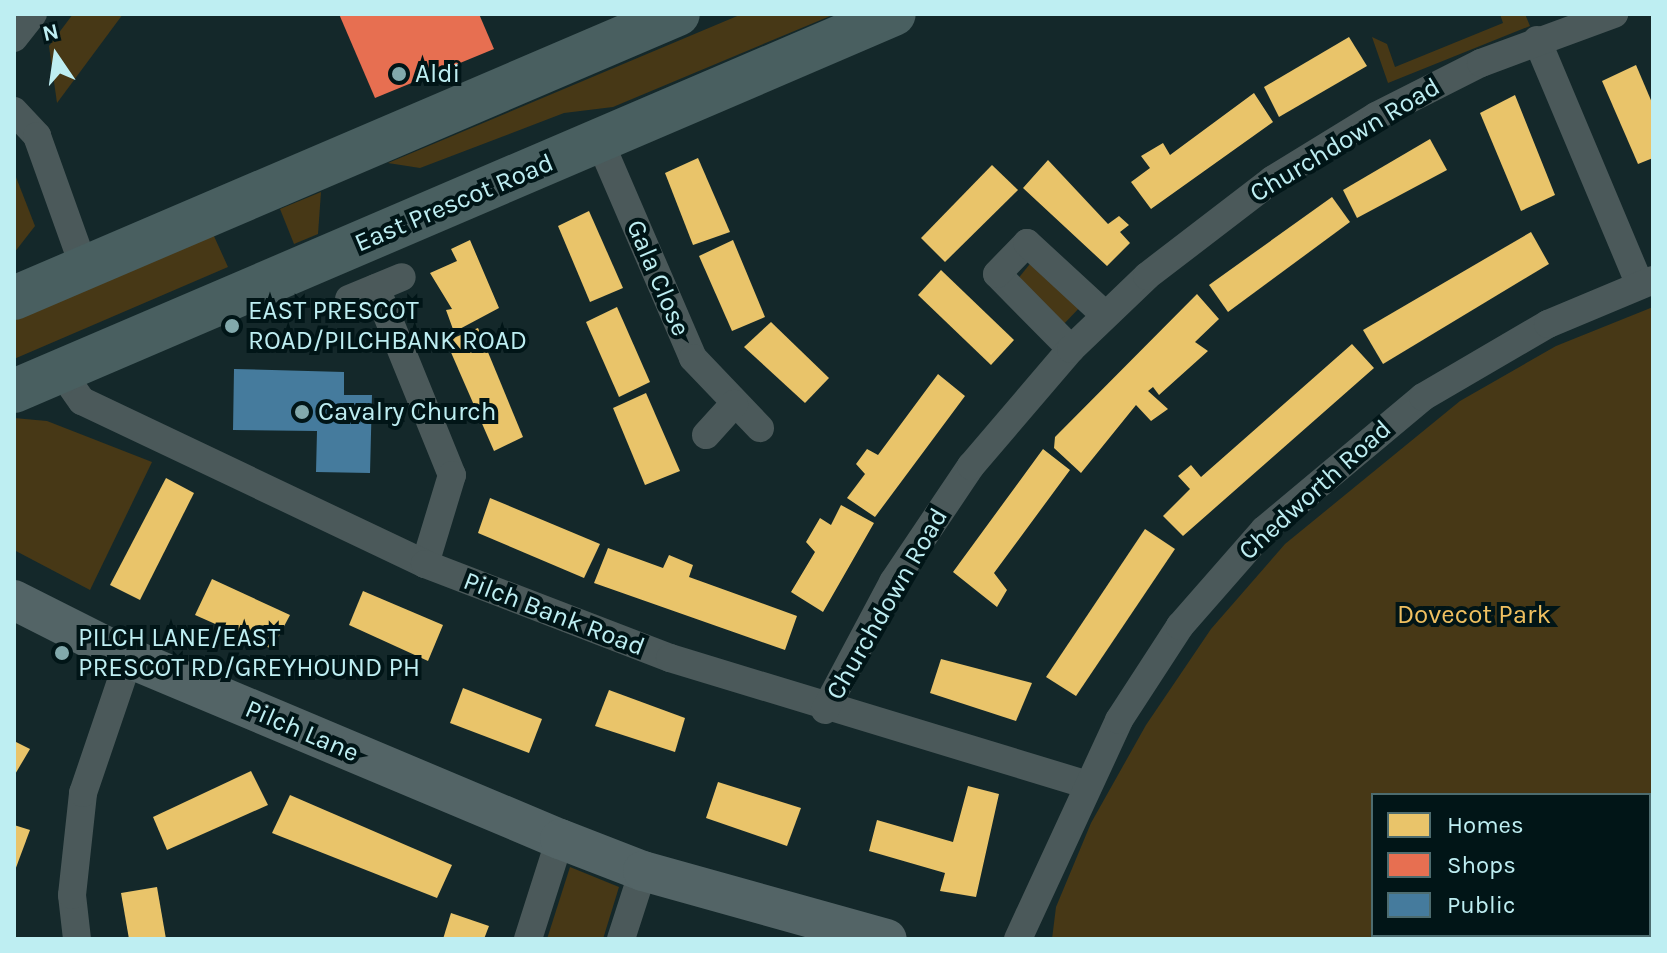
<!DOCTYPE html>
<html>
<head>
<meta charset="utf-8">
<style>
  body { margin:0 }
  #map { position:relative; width:1667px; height:953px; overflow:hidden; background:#14282a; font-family:Karla,sans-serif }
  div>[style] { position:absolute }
  .green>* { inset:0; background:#473816 }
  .homes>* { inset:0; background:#e9c46a }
  .shops>* { inset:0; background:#e76f51 }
  .public>* { inset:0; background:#457b9d }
  .street>* { height:28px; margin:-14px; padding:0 14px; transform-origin:14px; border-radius:14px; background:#4b595a }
  .secondary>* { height:40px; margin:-20px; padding:0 20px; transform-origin:20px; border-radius:20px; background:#536466 }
  .highway>* { height:44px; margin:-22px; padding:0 22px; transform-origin:22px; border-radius:22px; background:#495f60 }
  .dots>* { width:22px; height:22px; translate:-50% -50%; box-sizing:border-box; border:4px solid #011517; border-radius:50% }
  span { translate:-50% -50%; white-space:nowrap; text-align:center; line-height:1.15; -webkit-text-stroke:8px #011517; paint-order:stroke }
  .poi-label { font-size:26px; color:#beeef2 }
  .left { translate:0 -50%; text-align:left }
  .street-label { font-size:26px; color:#beeef2 }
  .park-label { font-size:26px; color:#f0c060 }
  .frame { position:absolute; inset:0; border:16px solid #beeef2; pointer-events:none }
  .legend { position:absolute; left:1371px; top:793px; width:280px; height:144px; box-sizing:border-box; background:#011517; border:2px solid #4d6c6f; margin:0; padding:10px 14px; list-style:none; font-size:24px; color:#beeef2 }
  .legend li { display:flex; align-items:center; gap:16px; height:40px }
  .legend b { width:40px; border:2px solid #4d6c6f }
  .north { position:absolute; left:16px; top:16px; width:80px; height:80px; -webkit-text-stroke:6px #011517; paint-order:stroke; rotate:347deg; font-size:22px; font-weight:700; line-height:32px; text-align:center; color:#beeef2 }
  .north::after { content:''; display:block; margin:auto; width:28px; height:36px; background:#beeef2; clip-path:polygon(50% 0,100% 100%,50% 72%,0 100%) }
</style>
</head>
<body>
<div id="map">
  <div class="green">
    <i style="clip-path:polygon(73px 14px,123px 14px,57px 103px,49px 46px)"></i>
    <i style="clip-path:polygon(742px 14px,835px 14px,613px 107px,564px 113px,420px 168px,388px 163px)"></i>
    <i style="clip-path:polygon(1500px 14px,1525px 14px,1530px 26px,1388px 83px,1372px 37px,1387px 44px,1395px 67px,1503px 23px)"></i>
    <i style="clip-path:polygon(14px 172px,35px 226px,14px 253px)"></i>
    <i style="clip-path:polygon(321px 192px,318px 234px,294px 244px,280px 209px)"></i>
    <i style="clip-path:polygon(213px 234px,228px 267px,14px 359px,14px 320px)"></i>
    <i style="clip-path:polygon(1033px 260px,1084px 303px,1060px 328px,1017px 280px)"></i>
    <i style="clip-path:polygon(evenodd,1653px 307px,1653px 939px,1052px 939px,1056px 907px,1091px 823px,1146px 725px,1211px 629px,1285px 544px,1460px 401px,1556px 346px,1653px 307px,1373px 795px,1649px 795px,1649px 935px,1373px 935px,1373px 795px)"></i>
    <i style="clip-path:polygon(14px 418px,47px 421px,152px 462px,90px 590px,14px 550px)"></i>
    <i style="clip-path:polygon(570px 867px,619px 887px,603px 939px,547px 939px)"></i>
  </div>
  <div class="homes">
    <i style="clip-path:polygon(1349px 37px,1367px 66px,1279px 117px,1264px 87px)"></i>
    <i style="clip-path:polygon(1636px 65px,1653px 105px,1653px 158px,1638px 164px,1602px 81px)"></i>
    <i style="clip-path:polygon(1254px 93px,1273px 122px,1151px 209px,1131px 182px,1150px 168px,1141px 156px,1163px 143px,1170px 155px)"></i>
    <i style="clip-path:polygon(1515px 95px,1555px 195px,1521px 211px,1480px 113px)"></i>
    <i style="clip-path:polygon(1430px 139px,1447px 170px,1357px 218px,1343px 190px)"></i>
    <i style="clip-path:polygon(698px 158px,730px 232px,693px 245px,665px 173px)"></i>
    <i style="clip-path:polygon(1048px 160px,1108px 224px,1119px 216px,1129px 225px,1120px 232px,1130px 243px,1107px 266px,1023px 188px)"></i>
    <i style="clip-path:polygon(992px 165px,1018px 190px,945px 262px,921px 238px)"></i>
    <i style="clip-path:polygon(1332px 197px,1350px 222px,1228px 312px,1209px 285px)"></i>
    <i style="clip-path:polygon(589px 211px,623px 288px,590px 302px,558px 226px)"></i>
    <i style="clip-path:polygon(1531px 232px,1549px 264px,1383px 364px,1363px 330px)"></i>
    <i style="clip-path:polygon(470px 240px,499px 308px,454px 332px,446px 310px,452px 309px,430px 273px,457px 261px,451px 249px)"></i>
    <i style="clip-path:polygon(733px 240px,765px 317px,732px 331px,699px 256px)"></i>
    <i style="clip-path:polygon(941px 270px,1014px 340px,991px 365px,918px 295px)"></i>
    <i style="clip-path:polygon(1197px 294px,1219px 319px,1195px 342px,1208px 351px,1159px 395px,1153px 387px,1148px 391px,1168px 409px,1151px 421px,1136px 405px,1081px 473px,1054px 448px,1055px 437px)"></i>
    <i style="clip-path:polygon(617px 307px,650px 382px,619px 397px,586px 322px)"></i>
    <i style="clip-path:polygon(771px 322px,829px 378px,805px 403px,744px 347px)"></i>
    <i style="clip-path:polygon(478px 328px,523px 437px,494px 451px,446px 341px)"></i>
    <i style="clip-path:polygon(1352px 344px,1374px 368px,1183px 536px,1163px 516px,1190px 489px,1178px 476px,1191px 465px,1201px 477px)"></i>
    <i style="clip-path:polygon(938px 374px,965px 396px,875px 517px,847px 498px,865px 474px,856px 464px,867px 449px,878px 455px)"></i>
    <i style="clip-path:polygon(646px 393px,680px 471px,645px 485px,613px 408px)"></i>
    <i style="clip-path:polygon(1043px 449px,1070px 470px,994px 573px,1007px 590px,997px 607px,953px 572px)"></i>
    <i style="clip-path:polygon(166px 478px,194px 493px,140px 600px,110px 585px)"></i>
    <i style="clip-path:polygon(490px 498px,600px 544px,584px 578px,478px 533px)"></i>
    <i style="clip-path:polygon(841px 505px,874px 523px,823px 612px,791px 592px,815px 552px,806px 542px,820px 518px,831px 525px)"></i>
    <i style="clip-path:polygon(1145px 529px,1175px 549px,1076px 696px,1046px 677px)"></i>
    <i style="clip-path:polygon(608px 548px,663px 568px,669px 555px,693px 565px,689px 577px,797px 616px,785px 650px,594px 583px)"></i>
    <i style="clip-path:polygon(212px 579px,290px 615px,272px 649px,195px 615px)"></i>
    <i style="clip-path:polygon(363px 591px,443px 625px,428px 661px,349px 625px)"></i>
    <i style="clip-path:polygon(941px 659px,1032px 683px,1016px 721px,930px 693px)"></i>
    <i style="clip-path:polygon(463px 688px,542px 719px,529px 753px,450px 723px)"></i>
    <i style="clip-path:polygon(609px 690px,685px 718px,675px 752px,595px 726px)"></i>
    <i style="clip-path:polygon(14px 741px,30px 749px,14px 776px)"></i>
    <i style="clip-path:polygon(251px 771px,268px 805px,167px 850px,153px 817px)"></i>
    <i style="clip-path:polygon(718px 782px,801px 808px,787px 846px,706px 818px)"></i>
    <i style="clip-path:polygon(968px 786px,999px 794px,976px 897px,940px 891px,945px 873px,869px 851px,877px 820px,953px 842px)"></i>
    <i style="clip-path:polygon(290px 795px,452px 865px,437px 898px,272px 833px)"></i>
    <i style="clip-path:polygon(14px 825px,30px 830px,14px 873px)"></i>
    <i style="clip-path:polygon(157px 887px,166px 939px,129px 939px,121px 893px)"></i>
    <i style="clip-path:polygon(451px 913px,489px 926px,484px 939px,443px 939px)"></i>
  </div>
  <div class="shops">
    <i style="clip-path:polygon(339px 14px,479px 14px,494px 49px,375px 98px)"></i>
  </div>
  <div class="public">
    <i style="clip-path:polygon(234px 369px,344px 372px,344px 395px,372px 395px,370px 473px,316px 472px,317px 431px,233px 430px)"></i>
  </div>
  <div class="street">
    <i style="left:14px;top:38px;width:31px;rotate:-52deg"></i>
    <i style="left:1537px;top:40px;width:266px;rotate:67.2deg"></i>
    <i style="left:14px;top:111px;width:34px;rotate:47deg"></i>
    <i style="left:37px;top:136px;width:139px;rotate:70.3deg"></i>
    <i style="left:600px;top:142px;width:235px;rotate:66.7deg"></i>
    <i style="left:693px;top:358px;width:97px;rotate:46.3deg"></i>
    <i style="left:376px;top:288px;width:202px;rotate:67.9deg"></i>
    <i style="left:452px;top:475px;width:93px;rotate:106.9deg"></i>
    <i style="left:349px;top:299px;width:57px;rotate:-22.5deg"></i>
    <i style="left:1071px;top:349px;width:105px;rotate:-134.6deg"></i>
    <i style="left:997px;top:274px;width:43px;rotate:-45.9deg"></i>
    <i style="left:1027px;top:243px;width:106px;rotate:42.7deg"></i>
    <i style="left:60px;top:370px;width:38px;rotate:55deg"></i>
    <i style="left:82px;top:401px;width:380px;rotate:25.4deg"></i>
    <i style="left:425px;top:564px;width:262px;rotate:21deg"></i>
    <i style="left:670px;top:658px;width:433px;rotate:16.9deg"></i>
    <i style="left:706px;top:435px;width:42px;rotate:-47.9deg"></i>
    <i style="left:825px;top:710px;width:145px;rotate:-62deg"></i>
    <i style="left:893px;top:582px;width:140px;rotate:-56.1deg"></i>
    <i style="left:971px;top:466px;width:154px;rotate:-49.5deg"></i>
    <i style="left:1071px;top:349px;width:105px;rotate:-43.8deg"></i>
    <i style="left:1147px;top:276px;width:158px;rotate:-37.5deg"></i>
    <i style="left:1272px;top:180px;width:122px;rotate:-31.6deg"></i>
    <i style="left:1376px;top:116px;width:118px;rotate:-26.8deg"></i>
    <i style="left:1481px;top:63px;width:142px;rotate:-20.2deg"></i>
    <i style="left:77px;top:939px;width:44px;rotate:-96.5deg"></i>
    <i style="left:72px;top:895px;width:103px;rotate:-83.8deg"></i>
    <i style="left:83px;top:793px;width:143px;rotate:-71.2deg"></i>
    <i style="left:528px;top:939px;width:105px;rotate:-72.3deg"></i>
    <i style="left:621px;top:939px;width:71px;rotate:-72.1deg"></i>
    <i style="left:1018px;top:939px;width:241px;rotate:-65.2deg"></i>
    <i style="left:1119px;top:720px;width:112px;rotate:-57deg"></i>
    <i style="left:1180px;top:626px;width:128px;rotate:-48.8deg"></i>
    <i style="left:1264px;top:530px;width:207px;rotate:-39.9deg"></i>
    <i style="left:1423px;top:397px;width:145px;rotate:-30.3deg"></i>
    <i style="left:1548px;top:324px;width:114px;rotate:-22.7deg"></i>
  </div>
  <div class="secondary">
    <i style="left:14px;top:600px;width:129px;rotate:26.8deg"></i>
    <i style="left:129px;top:658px;width:467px;rotate:22.8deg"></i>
    <i style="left:560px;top:839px;width:89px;rotate:21.1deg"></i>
    <i style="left:643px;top:871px;width:253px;rotate:15.6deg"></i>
  </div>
  <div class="highway">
    <i style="left:14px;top:298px;width:722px;rotate:-23.16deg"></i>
    <i style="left:14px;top:391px;width:957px;rotate:-23.19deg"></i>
  </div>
  <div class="dots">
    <i style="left:399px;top:74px;background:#82a9ac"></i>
    <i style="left:232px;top:326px;background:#82a9ac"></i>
    <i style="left:302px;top:412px;background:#82a9ac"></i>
    <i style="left:62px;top:653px;background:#82a9ac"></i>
  </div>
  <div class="poi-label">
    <span class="left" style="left:415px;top:74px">Aldi</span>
    <span class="left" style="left:248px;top:326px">EAST PRESCOT<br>ROAD/PILCHBANK ROAD</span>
    <span class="left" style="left:318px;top:412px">Cavalry Church</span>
    <span class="left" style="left:78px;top:653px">PILCH LANE/EAST<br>PRESCOT RD/GREYHOUND PH</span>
  </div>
  <div class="street-label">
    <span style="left:1345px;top:140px;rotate:-31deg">Churchdown Road</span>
    <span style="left:454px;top:203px;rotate:-23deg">East Prescot Road</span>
    <span style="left:658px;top:278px;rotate:67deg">Gala Close</span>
    <span style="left:1315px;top:490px;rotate:-42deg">Chedworth Road</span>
    <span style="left:887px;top:604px;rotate:-60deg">Churchdown Road</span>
    <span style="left:554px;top:614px;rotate:21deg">Pilch Bank Road</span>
    <span style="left:302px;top:731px;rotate:23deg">Pilch Lane</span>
  </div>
  <div class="park-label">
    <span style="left:1474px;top:615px">Dovecot Park</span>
  </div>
  <div class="frame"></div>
  <ul class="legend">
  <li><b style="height:22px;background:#e9c46a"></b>Homes</li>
  <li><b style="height:22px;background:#e76f51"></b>Shops</li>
  <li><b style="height:22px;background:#457b9d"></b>Public</li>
  </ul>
  <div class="north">N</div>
</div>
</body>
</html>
